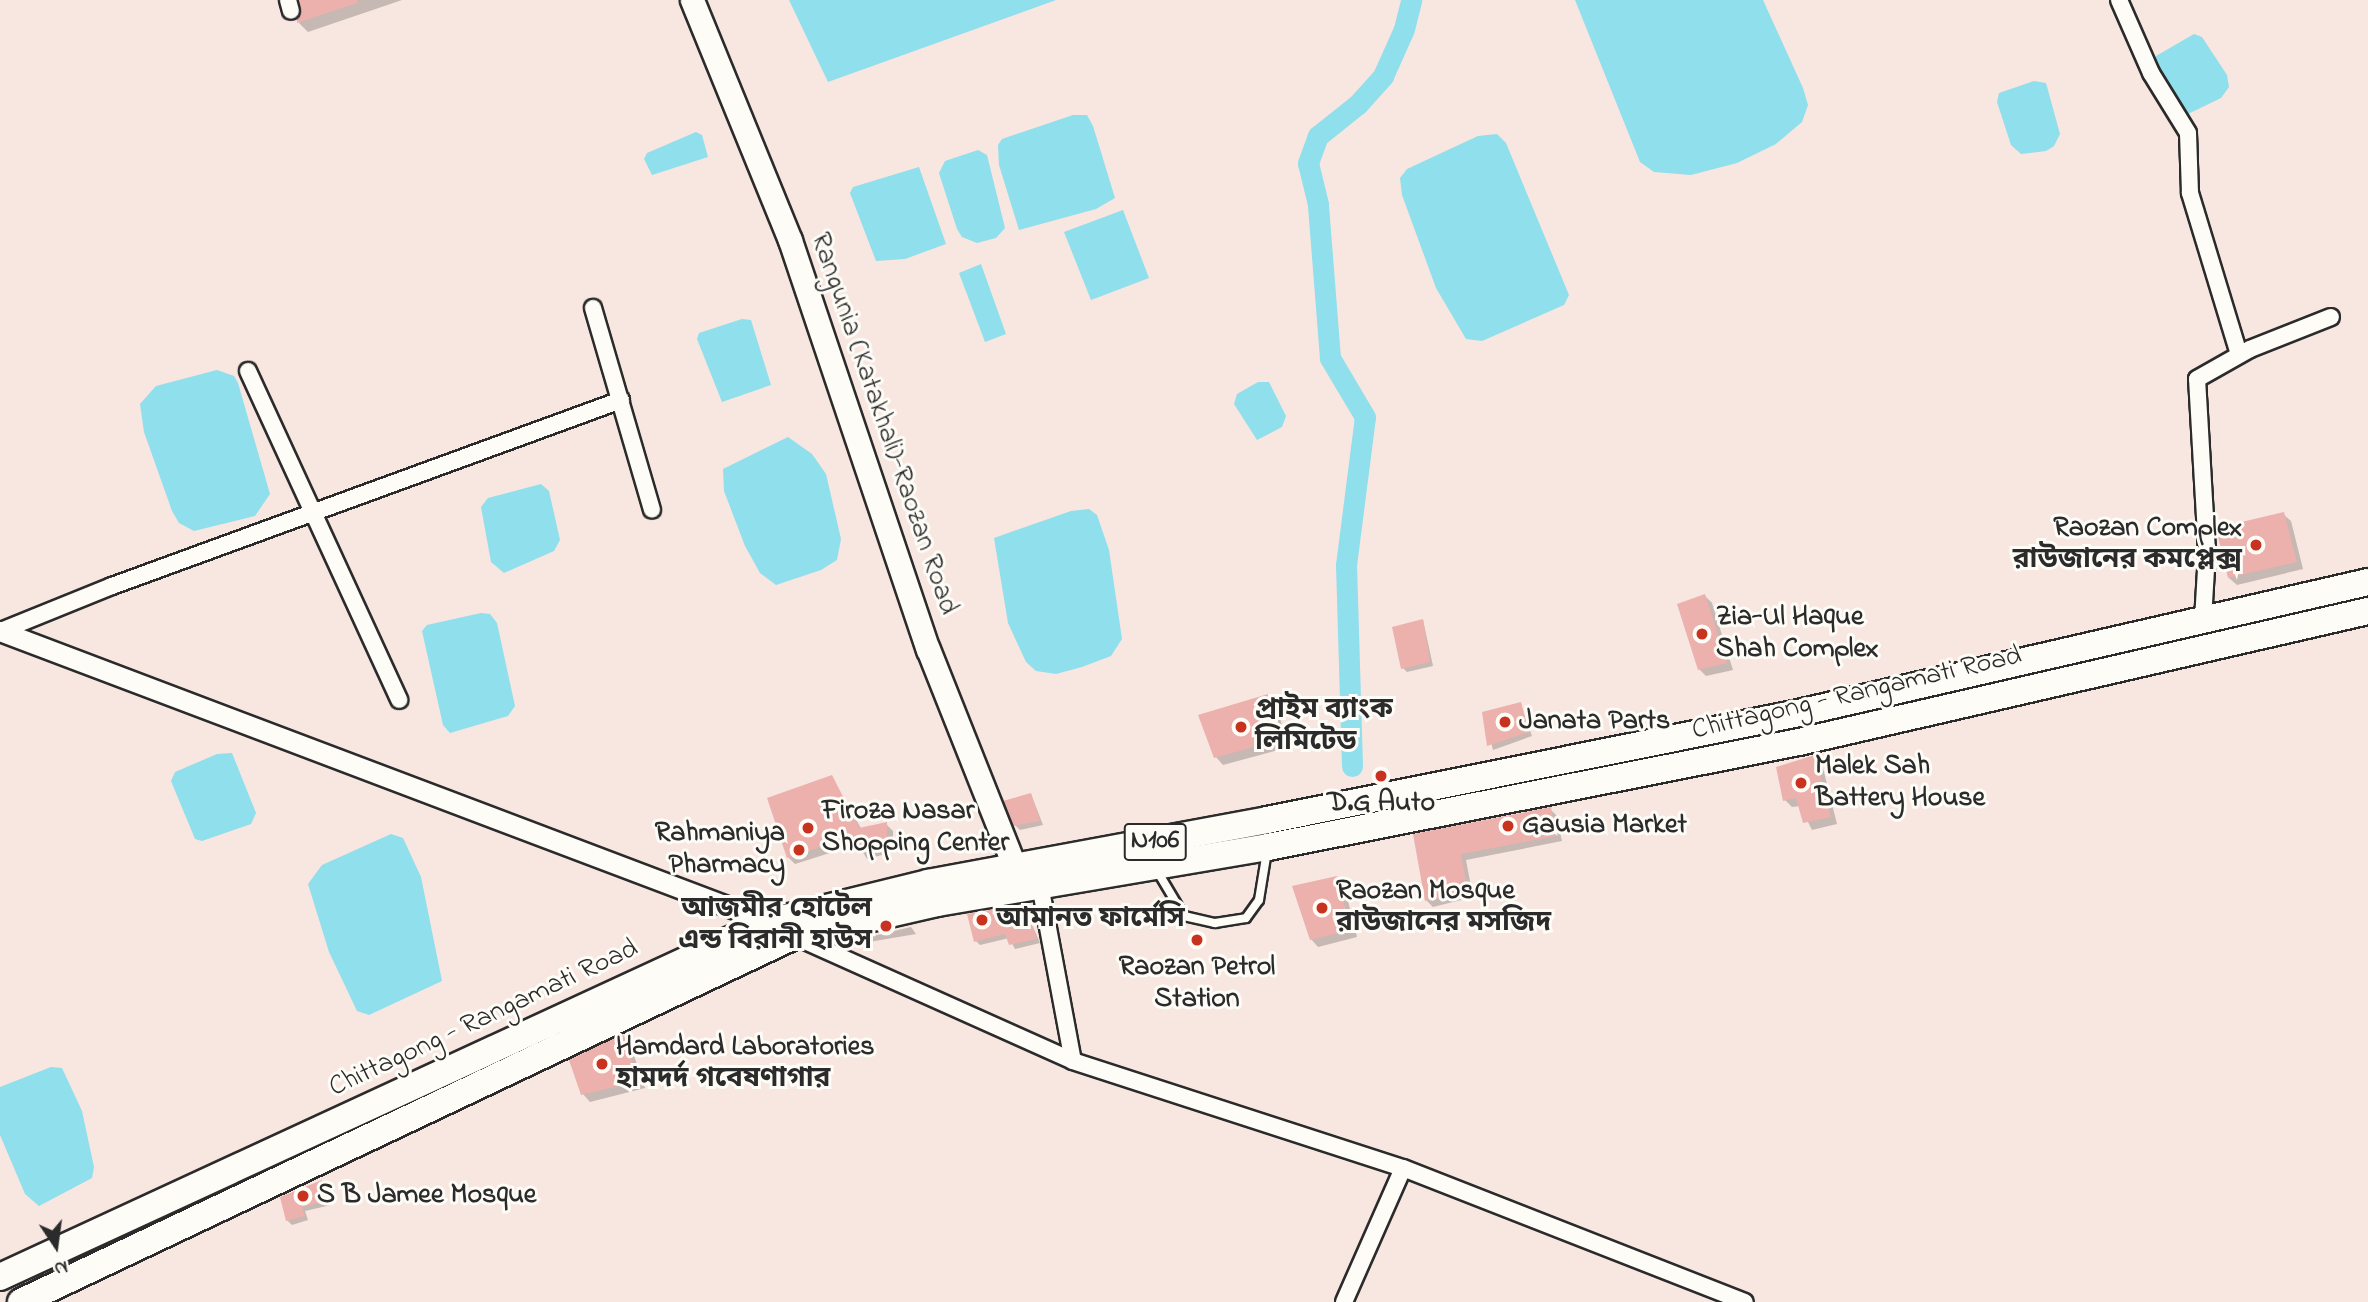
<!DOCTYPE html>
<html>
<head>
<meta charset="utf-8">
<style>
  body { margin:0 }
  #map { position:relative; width:2368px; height:1302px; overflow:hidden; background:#f8e6e0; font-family:"Indie Flower","Noto Sans Bengali",sans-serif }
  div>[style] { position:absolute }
  .water>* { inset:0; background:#8fdfec }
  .shadow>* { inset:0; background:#0003 }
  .canal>* { height:21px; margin:-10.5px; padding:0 10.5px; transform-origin:10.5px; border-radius:10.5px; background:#8fdfec }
  .building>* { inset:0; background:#ecb1ac }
  .roads { filter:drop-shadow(2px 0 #2b2b2b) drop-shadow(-2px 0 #2b2b2b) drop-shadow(0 2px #2b2b2b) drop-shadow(0 -2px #2b2b2b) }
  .service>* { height:8px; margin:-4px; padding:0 4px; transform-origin:4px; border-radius:4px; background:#fdfcf7 }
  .minor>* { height:16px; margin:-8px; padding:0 8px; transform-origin:8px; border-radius:8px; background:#fdfcf7 }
  .tertiary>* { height:19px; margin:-9.5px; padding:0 9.5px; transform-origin:9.5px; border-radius:9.5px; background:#fdfcf7 }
  .secondary>* { height:23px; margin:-11.5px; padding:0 11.5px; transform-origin:11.5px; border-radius:11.5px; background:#fdfcf7 }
  .trunk>* { height:26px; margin:-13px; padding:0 13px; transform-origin:13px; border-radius:13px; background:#fdfcf7 }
  .dots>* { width:19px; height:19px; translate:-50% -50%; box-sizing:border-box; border:4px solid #fdfcf7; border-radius:50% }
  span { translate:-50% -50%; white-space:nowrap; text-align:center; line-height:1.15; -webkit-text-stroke:6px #fdfcf7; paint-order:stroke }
  .shield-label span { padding:2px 5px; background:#fdfcf7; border:2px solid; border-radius:5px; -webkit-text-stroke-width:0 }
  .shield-label { font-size:26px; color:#2b2b2b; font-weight:700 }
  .street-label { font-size:28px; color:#2b2b2b }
  .poi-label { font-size:28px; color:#2b2b2b; font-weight:700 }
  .right { translate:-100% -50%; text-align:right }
  .left { translate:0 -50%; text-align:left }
  .north { position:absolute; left:21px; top:1211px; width:70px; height:70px; -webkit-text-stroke:5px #fdfcf7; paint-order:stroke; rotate:167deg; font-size:19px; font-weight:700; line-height:28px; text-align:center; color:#2b2b2b }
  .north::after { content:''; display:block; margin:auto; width:24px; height:32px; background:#2b2b2b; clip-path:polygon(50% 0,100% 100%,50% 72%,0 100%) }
</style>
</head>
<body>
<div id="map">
  <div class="water">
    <i style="clip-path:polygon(789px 0,1056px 0,828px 82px)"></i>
    <i style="clip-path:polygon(1575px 0,1763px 0,1803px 88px,1808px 105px,1802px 122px,1776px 144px,1737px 163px,1691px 175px,1654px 172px,1640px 162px)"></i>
    <i style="clip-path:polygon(2194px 34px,2202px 37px,2227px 75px,2229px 87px,2221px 98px,2188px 114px,2182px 113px,2156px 64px,2156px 56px)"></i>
    <i style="clip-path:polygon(2034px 81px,2046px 83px,2060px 134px,2054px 146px,2046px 151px,2021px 154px,2011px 145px,1997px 102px,1999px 93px)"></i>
    <i style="clip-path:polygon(1073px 115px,1087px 115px,1093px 126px,1115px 198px,1096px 209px,1019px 230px,999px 165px,998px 145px,1002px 139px)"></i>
    <i style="clip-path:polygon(696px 132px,702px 135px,708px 157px,652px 175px,644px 159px,647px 153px)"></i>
    <i style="clip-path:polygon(1497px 134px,1506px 143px,1569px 295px,1564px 305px,1482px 341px,1466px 339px,1436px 288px,1402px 195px,1400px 178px,1407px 169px,1478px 136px)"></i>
    <i style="clip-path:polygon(978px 150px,987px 155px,1005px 228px,996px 238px,977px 243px,962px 237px,957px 229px,939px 173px,945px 161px)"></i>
    <i style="clip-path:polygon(919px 167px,946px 244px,905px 259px,876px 261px,850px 193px,853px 187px)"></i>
    <i style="clip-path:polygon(1123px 210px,1149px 278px,1091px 300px,1064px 232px)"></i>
    <i style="clip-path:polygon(981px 264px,1006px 334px,985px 342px,959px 273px)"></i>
    <i style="clip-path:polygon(742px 319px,751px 320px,771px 385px,722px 402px,697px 339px,699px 333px)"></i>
    <i style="clip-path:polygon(217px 370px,234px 376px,238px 383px,270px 494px,255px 516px,194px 531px,179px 523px,172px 511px,144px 432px,140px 404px,156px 386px)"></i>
    <i style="clip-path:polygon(1258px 382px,1269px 382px,1286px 416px,1282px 427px,1257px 440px,1234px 404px,1237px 394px)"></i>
    <i style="clip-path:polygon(788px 437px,812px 454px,826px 474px,841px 539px,837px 560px,821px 570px,776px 585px,760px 573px,745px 546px,724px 491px,723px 469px)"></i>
    <i style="clip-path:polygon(541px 484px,549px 491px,560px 540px,554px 551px,504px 573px,491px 562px,481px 507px,488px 498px)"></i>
    <i style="clip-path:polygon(1089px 509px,1097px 515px,1109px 550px,1122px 639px,1111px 656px,1082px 667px,1056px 674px,1036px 671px,1026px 662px,1008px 623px,994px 538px,1071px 511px)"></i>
    <i style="clip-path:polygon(481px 613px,490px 614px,497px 623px,515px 706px,508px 716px,450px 733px,443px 725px,422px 631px,427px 625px)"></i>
    <i style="clip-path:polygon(232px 753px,256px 813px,251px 824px,202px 841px,195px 839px,171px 781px,175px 772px,217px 754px)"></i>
    <i style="clip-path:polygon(391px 834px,403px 838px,421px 877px,442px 981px,369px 1015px,357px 1011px,329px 952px,308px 884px,322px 865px)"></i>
    <i style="clip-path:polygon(51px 1067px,62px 1068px,82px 1111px,94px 1167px,92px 1178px,39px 1206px,25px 1194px,0 1135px,0 1087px)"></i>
  </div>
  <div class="shadow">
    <i style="clip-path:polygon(299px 0,402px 0,308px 32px,299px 23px,303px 13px)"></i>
    <i style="clip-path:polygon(2283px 514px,2291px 521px,2303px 569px,2237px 585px,2229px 578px)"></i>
    <i style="clip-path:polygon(1705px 596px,1712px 603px,1733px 670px,1706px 676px,1699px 669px)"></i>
    <i style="clip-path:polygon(1423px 620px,1433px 666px,1407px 672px,1403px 668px)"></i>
    <i style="clip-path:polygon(1267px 695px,1275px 703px,1289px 747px,1223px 765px,1216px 757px)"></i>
    <i style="clip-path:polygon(1520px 704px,1532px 736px,1493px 750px,1484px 713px)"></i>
    <i style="clip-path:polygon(1815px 757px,1822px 764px,1837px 824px,1812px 830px,1800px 806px,1792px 807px,1785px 800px)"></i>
    <i style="clip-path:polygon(832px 778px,862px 830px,886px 824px,893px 831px,893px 852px,867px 859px,858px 844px,795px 864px,788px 857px)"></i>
    <i style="clip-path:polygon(1031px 794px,1043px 825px,1020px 830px,1015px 825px)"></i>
    <i style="clip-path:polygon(1550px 809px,1556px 815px,1562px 841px,1466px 860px,1473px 897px,1433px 907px,1427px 901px,1415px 836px)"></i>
    <i style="clip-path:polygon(1336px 878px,1344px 885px,1357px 937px,1318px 947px,1311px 939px)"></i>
    <i style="clip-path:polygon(1024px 906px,1040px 943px,1015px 949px,1009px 938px,980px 945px,976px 941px)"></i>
    <i style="clip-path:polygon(911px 927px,916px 934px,869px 942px,865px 938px)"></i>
    <i style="clip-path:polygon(623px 1036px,630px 1044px,645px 1088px,590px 1102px,583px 1094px)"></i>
    <i style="clip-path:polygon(321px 1182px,331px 1205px,305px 1211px,308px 1220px,292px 1225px,287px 1220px)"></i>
  </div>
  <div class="canal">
    <i style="left:1352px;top:766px;width:201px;rotate:-91.7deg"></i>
    <i style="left:1346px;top:565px;width:149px;rotate:-82.7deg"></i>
    <i style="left:1365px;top:417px;width:69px;rotate:-120.7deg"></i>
    <i style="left:1330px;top:358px;width:154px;rotate:-94.5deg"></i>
    <i style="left:1318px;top:204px;width:42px;rotate:-103.7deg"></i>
    <i style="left:1308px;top:163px;width:29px;rotate:-70deg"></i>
    <i style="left:1318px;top:136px;width:51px;rotate:-38.7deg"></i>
    <i style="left:1358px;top:104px;width:38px;rotate:-48deg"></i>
    <i style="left:1383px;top:76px;width:51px;rotate:-65.9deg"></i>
    <i style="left:1404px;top:29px;width:30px;rotate:-76deg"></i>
  </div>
  <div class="building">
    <i style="clip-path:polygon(299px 0,357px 0,357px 3px,297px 23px)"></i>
    <i style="clip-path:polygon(2284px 512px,2297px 562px,2228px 578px,2216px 528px)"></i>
    <i style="clip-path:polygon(1705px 594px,1727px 663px,1698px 670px,1677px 604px)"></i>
    <i style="clip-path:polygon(1423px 619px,1430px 662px,1401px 669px,1392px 627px)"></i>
    <i style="clip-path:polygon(1268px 694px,1283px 739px,1214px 758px,1198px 715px)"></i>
    <i style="clip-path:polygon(1521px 702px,1529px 732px,1487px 746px,1482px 712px)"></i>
    <i style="clip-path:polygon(1815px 755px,1831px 817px,1803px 823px,1796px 798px,1783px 801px,1776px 767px)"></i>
    <i style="clip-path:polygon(832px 775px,859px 828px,887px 822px,887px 845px,859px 853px,855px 836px,787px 858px,767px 798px)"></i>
    <i style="clip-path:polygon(1031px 793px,1040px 821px,1013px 826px,1003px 801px)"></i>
    <i style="clip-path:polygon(1551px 807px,1556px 836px,1461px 854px,1468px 892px,1425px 901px,1413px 834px)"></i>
    <i style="clip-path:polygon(1337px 876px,1351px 930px,1310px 940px,1292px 886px)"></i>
    <i style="clip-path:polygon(1025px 904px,1037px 939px,1009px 945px,1005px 934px,974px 942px,967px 914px)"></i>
    <i style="clip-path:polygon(623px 1034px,639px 1081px,581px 1095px,569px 1060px)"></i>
    <i style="clip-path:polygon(322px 1180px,327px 1201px,302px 1207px,305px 1216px,286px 1221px,280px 1197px)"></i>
  </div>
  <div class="roads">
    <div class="service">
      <i style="left:1156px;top:869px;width:55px;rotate:59.2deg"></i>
      <i style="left:1184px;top:916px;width:32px;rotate:13deg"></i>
      <i style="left:1215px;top:923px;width:31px;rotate:-9deg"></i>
      <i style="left:1246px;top:918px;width:22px;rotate:-54deg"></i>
      <i style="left:1259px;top:900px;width:50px;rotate:-80.7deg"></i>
    </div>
    <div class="minor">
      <i style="left:288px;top:0;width:11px;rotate:75deg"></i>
      <i style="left:2119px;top:0;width:80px;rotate:66.3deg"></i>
      <i style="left:2151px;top:73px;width:70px;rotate:58.3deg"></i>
      <i style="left:2188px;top:133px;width:60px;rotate:88.1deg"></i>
      <i style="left:2190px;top:193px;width:168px;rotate:73.1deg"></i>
      <i style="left:593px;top:308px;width:210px;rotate:73.7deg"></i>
      <i style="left:248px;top:371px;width:362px;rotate:65.3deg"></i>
      <i style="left:2203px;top:620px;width:68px;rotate:-86.6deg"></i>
      <i style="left:2207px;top:552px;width:173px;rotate:-93.3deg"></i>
      <i style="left:2197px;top:379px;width:61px;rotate:-29.5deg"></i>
      <i style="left:2250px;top:349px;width:87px;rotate:-21.6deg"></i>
      <i style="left:1px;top:631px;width:120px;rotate:-22.1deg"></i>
      <i style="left:112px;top:586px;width:542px;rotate:-20.07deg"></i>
      <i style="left:1040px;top:885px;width:179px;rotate:79.4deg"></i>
      <i style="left:796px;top:937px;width:303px;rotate:24.1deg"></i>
      <i style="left:1073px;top:1061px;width:347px;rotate:18deg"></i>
      <i style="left:1403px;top:1168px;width:367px;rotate:21.4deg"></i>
      <i style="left:1344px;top:1302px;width:146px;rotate:-66.2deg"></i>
    </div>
    <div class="tertiary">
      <i style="left:0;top:631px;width:822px;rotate:20.73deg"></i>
    </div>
    <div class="secondary">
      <i style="left:692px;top:0;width:259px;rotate:67.8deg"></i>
      <i style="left:790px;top:240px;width:432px;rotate:71.4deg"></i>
      <i style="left:928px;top:649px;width:236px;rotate:68.3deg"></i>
    </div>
    <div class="trunk">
      <i style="left:0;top:1277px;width:847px;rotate:-24.78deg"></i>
      <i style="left:769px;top:922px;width:164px;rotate:-13.8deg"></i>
      <i style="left:928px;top:883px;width:345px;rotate:-10.5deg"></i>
      <i style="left:1267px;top:820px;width:538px;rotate:-11.37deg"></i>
      <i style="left:1794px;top:714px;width:589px;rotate:-12.95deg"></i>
      <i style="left:21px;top:1302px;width:855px;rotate:-25.34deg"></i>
      <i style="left:794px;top:936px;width:147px;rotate:-13deg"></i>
      <i style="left:937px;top:903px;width:336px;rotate:-9.6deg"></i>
      <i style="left:1268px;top:847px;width:541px;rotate:-11.19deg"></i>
      <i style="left:1799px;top:742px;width:584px;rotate:-12.97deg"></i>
    </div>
  </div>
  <div class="dots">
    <i style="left:2256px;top:545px;background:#c8321e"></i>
    <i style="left:1702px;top:634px;background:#c8321e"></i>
    <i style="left:1505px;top:722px;background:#c8321e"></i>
    <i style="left:1241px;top:727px;background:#c8321e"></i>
    <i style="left:1381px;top:776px;background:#c8321e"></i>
    <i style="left:1801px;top:783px;background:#c8321e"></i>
    <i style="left:1508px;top:826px;background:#c8321e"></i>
    <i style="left:808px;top:828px;background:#c8321e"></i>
    <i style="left:799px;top:850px;background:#c8321e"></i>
    <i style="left:1322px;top:908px;background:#c8321e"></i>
    <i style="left:982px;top:920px;background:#c8321e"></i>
    <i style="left:886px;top:926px;background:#c8321e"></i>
    <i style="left:1197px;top:940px;background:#c8321e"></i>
    <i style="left:602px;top:1064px;background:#c8321e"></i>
    <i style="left:303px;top:1196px;background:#c8321e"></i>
  </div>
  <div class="shield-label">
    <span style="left:1155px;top:842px">N106</span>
  </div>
  <div class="street-label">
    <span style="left:883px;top:424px;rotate:71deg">Rangunia (Katakhali)-Raozan Road</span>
    <span style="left:1857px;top:694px;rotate:-13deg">Chittagong - Rangamati Road</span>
    <span style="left:484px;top:1019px;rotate:-25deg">Chittagong - Rangamati Road</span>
  </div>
  <div class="poi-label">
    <span class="right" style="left:2242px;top:545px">Raozan Complex<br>রাউজানের কমপ্লেক্স</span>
    <span class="left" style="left:1716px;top:634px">Zia-Ul Haque<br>Shah Complex</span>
    <span class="left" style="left:1255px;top:727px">প্রাইম ব্যাংক<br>লিমিটেড</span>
    <span class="left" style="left:1519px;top:722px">Janata Parts</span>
    <span class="left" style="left:1815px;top:783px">Malek Sah<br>Battery House</span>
    <span style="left:1381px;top:804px">D.G Auto</span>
    <span class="left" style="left:822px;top:828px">Firoza Nasar<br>Shopping Center</span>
    <span class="left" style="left:1522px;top:826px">Gausia Market</span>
    <span class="right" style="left:785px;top:850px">Rahmaniya<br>Pharmacy</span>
    <span class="left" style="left:1336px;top:908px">Raozan Mosque<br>রাউজানের মসজিদ</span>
    <span class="right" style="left:872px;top:926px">আজমীর হোটেল<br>এন্ড বিরানী হাউস</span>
    <span class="left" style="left:996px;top:920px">আমানত ফার্মেসি</span>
    <span style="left:1197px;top:984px">Raozan Petrol<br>Station</span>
    <span class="left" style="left:616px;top:1064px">Hamdard Laboratories<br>হামদর্দ গবেষণাগার</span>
    <span class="left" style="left:317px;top:1196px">S B Jamee Mosque</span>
  </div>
  <div class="north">N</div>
</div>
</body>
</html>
